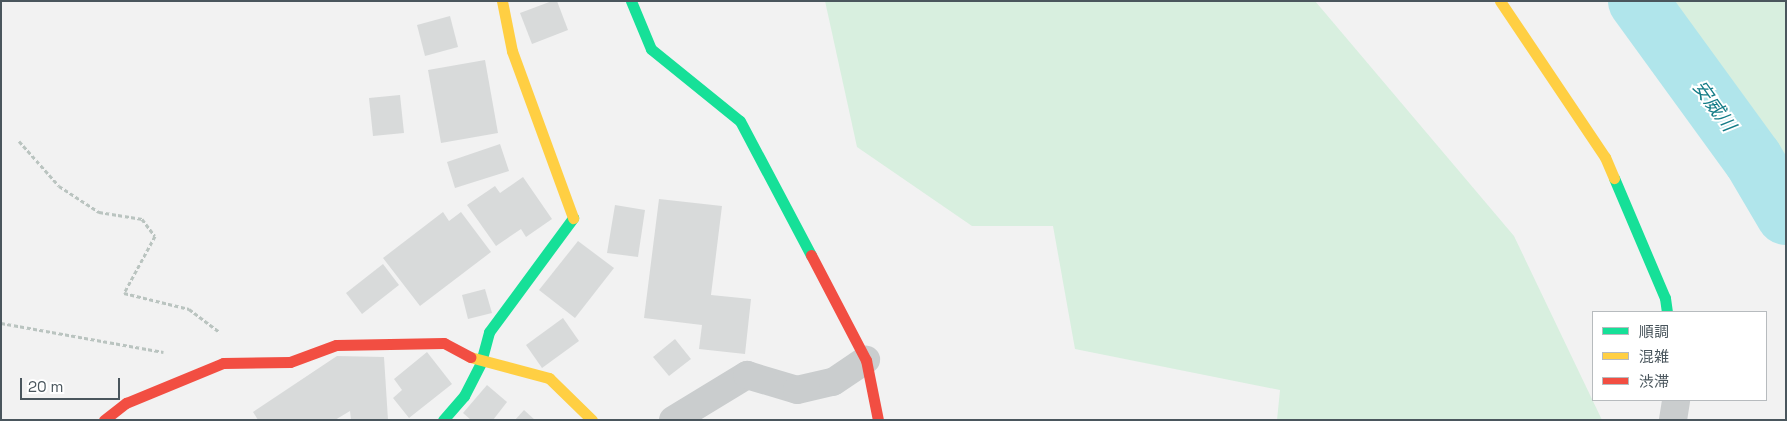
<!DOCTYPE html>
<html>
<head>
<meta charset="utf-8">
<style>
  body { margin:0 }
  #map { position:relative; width:1787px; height:421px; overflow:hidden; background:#f2f2f2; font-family:"Space Grotesk","Noto Sans JP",sans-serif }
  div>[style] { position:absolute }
  .green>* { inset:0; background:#d8efdf }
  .river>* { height:60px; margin:-30px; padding:0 30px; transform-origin:30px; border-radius:30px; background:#b0e5eb }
  .building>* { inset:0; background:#d8dada }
  .path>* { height:3px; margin-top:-1.5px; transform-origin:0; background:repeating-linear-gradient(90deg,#bac4c0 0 4px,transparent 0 6.5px) }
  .street>* { height:28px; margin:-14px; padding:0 14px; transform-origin:14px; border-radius:14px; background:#cacdce }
  .fast>* { height:11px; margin:-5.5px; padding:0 5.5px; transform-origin:5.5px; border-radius:5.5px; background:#16e098 }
  .slow>* { height:11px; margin:-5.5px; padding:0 5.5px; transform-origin:5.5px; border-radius:5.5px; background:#ffcf43 }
  .jam>* { height:11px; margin:-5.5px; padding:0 5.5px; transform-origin:5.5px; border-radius:5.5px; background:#f24e42 }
  span { translate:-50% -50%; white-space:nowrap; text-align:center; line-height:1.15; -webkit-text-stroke:4px #fff; paint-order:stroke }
  .water-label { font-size:19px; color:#147c87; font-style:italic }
  .frame { position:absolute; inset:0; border:2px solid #4a565d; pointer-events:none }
  .legend { position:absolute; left:1592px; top:311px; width:175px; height:90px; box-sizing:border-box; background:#fff; border:1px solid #b7bbbe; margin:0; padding:6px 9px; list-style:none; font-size:15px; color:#4a565d }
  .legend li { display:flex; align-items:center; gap:10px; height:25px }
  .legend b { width:25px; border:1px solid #b7bbbe }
  .scale { position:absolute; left:20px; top:378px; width:100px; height:22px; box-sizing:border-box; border:2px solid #4a565d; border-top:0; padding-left:6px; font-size:15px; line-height:18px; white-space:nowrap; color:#4a565d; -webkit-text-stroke:4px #fff; paint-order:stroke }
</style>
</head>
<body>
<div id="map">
  <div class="green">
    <i style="clip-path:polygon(825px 1px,1315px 1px,1514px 236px,1602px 420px,1277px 420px,1280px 390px,1075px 349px,1053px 226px,972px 226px,857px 147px)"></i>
    <i style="clip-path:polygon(1650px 1px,1786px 1px,1786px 171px,1752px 109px)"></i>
  </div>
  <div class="river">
    <i style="left:1638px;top:1px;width:195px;rotate:54deg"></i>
    <i style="left:1753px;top:159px;width:65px;rotate:59.5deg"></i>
  </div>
  <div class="building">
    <i style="clip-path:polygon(552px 1px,557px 1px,568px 30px,532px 44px,520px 13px)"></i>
    <i style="clip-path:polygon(450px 16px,458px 47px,425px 56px,417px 25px)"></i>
    <i style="clip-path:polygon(485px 60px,498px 133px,441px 143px,428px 70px)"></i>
    <i style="clip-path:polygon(400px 95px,404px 133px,373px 136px,369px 98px)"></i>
    <i style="clip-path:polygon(500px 144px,509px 171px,455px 188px,447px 162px)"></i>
    <i style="clip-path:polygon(523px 177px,552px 219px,526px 237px,521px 229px,496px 246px,467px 205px,495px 186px,500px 193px)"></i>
    <i style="clip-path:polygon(659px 199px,722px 206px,711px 295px,751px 299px,745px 354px,699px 349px,702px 325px,644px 318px)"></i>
    <i style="clip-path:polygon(615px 205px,645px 210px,638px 257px,607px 253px)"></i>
    <i style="clip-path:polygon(443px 212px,449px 221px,461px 212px,491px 252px,420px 306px,383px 258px)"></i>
    <i style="clip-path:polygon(578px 241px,614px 268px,575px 318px,539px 290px)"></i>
    <i style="clip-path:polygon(383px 264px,399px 285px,362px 314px,346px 293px)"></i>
    <i style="clip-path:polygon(485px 289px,492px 313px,468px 319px,462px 295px)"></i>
    <i style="clip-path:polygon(563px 318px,579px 341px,542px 368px,526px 345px)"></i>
    <i style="clip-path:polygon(675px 339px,691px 359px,669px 376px,653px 357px)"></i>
    <i style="clip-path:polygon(427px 352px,452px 384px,409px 418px,393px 398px,402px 390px,394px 379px)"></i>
    <i style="clip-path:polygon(337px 356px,384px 357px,388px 420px,351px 420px,350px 411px,335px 420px,258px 420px,253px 412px)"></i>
    <i style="clip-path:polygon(487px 385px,507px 402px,493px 420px,471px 420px,463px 413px)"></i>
    <i style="clip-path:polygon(524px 410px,535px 420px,515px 420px)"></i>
  </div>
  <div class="path">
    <i style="left:19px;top:141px;width:60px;rotate:48.4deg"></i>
    <i style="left:59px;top:186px;width:48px;rotate:33deg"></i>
    <i style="left:99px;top:212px;width:44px;rotate:9.2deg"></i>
    <i style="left:142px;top:219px;width:21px;rotate:53deg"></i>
    <i style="left:155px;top:236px;width:65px;rotate:118.5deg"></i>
    <i style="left:124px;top:293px;width:67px;rotate:13.8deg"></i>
    <i style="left:189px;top:309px;width:39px;rotate:37deg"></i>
    <i style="left:1px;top:323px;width:165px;rotate:10.1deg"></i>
  </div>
  <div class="street">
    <i style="left:673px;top:420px;width:87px;rotate:-31.3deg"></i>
    <i style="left:747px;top:375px;width:52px;rotate:16.7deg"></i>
    <i style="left:797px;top:390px;width:37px;rotate:-13deg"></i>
    <i style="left:833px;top:382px;width:40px;rotate:-34deg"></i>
    <i style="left:1673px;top:420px;width:20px;rotate:-81deg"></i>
  </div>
  <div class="fast">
    <i style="left:631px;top:1px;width:52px;rotate:67.4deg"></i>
    <i style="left:651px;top:49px;width:114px;rotate:39deg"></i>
    <i style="left:740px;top:121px;width:152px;rotate:62.1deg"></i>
    <i style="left:1614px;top:178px;width:130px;rotate:67deg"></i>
    <i style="left:1665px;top:298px;width:14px;rotate:82deg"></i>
    <i style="left:443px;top:420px;width:32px;rotate:-49deg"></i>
    <i style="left:464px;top:396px;width:38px;rotate:-63deg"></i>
    <i style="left:481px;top:362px;width:31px;rotate:-75deg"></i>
    <i style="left:489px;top:332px;width:142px;rotate:-53.6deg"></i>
  </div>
  <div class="slow">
    <i style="left:502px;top:1px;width:51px;rotate:78.7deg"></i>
    <i style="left:512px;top:51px;width:178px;rotate:69.9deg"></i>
    <i style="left:1500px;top:1px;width:188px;rotate:56.1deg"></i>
    <i style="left:1605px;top:157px;width:23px;rotate:67deg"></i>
    <i style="left:470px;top:357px;width:82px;rotate:14.9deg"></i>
    <i style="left:549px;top:378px;width:60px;rotate:44.3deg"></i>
  </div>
  <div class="jam">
    <i style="left:811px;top:255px;width:119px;rotate:62.4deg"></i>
    <i style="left:866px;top:360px;width:61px;rotate:78.7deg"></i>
    <i style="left:104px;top:420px;width:28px;rotate:-38deg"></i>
    <i style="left:126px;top:403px;width:105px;rotate:-22.4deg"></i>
    <i style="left:223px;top:363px;width:67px;rotate:-0.9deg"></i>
    <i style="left:290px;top:362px;width:49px;rotate:-20.3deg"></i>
    <i style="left:336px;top:345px;width:108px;rotate:-1.1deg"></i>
    <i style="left:444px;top:343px;width:30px;rotate:28deg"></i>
  </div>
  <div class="water-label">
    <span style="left:1714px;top:106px;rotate:54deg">安威川</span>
  </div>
  <div class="frame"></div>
  <ul class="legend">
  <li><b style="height:6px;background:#16e098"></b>順調</li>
  <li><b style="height:6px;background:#ffcf43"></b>混雑</li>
  <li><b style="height:6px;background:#f24e42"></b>渋滞</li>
  </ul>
  <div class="scale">20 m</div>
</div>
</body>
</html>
